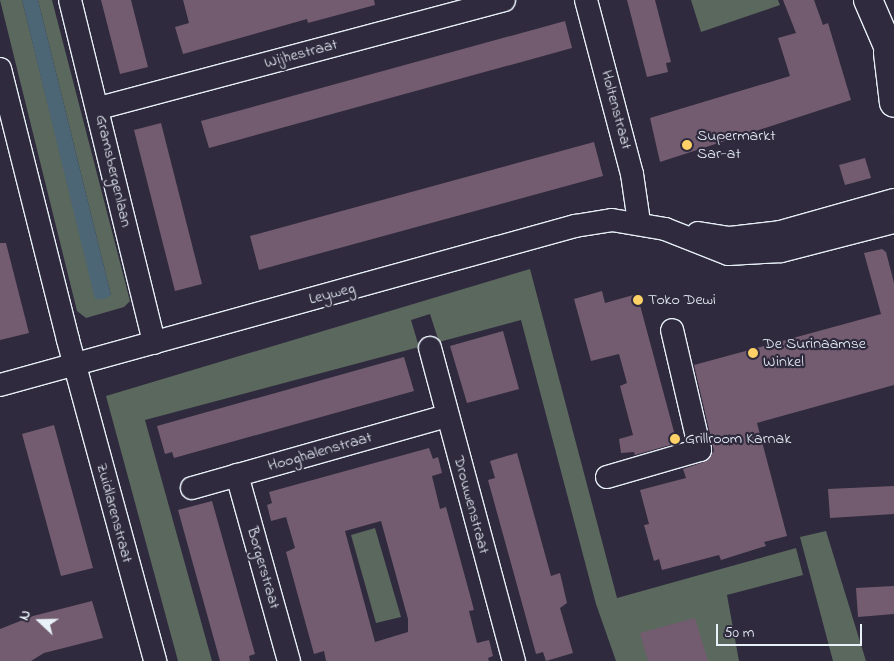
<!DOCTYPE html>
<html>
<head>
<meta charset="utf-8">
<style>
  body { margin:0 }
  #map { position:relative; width:894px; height:661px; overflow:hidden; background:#2f2a3d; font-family:"Indie Flower",sans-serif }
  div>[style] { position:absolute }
  .green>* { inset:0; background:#5b685e }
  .water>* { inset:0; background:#4d6675 }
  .building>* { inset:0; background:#745c70 }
  .roads { filter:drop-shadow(1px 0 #e8f1f8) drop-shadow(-1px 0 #e8f1f8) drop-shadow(0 1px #e8f1f8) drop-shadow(0 -1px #e8f1f8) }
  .street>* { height:22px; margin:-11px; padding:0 11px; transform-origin:11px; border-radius:11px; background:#2f2a3d }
  .secondary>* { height:28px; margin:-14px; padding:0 14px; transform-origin:14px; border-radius:14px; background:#2f2a3d }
  .dots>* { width:14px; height:14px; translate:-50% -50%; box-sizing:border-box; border:2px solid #2f2a3d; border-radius:50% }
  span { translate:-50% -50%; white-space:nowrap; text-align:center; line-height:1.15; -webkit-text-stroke:4.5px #2f2a3d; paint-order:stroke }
  .street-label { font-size:16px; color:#e8f1f8 }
  .poi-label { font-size:16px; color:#e8f1f8 }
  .left { translate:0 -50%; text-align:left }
  .north { position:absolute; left:15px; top:596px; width:50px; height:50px; -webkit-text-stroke:4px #2f2a3d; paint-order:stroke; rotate:291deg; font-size:14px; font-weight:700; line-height:20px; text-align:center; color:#e8f1f8 }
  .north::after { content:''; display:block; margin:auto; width:18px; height:22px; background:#e8f1f8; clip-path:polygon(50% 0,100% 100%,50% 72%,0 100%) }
  .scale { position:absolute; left:716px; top:624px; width:146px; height:22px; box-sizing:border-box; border:2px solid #e8f1f8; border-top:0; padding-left:6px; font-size:15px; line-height:18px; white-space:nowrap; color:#e8f1f8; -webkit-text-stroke:4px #2f2a3d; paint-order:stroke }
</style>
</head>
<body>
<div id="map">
  <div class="green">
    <i style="clip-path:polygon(0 0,22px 0,96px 299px,111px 295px,38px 0,52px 0,130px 301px,124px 307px,86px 318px,77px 311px)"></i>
    <i style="clip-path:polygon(691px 0,778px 0,780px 5px,701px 32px)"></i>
    <i style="clip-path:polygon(530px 269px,617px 598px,796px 548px,803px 575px,727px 595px,739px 661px,616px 661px,596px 604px,521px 320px,439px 342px,430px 314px,411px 320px,419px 347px,145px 420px,212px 661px,178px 661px,106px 396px)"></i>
    <i style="clip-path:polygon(375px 528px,401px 617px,376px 623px,351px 535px)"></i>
    <i style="clip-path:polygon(826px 531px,866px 661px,833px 661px,800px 537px)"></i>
  </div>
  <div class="water">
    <i style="clip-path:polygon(22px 0,38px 0,111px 295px,105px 299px,95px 299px)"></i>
  </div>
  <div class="building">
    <i style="clip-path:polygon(101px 0,131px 0,148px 67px,120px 74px)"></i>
    <i style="clip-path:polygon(183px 0,374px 0,375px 5px,308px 23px,307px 19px,183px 54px,175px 27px,189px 23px)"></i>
    <i style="clip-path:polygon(627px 0,655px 0,671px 62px,666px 63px,668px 72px,647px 77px)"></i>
    <i style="clip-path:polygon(783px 0,814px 0,823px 25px,828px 23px,851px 100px,660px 162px,650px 118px,790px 76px,778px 38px,796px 33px)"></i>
    <i style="clip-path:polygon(565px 21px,572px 48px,209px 148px,201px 121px)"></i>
    <i style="clip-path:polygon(161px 123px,202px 284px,175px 291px,134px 130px)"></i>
    <i style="clip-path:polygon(594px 142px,603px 176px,259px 270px,250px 236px)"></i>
    <i style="clip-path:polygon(865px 158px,871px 178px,845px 185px,839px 165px)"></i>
    <i style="clip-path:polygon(0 243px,6px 243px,29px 333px,0 340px)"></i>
    <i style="clip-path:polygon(882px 249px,886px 252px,894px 283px,894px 385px,757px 423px,787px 536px,764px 542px,766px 546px,721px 560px,719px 555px,662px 570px,659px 559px,654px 561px,644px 525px,649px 524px,640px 490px,686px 478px,683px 469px,704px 462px,714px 451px,694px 365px,881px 314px,864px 253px)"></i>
    <i style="clip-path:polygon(602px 291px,605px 303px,637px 294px,677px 443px,635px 455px,634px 452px,621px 453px,619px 439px,633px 435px,620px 386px,627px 383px,619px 354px,591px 361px,574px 299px)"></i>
    <i style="clip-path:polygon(503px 331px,519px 389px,467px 403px,450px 346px)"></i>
    <i style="clip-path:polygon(404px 357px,414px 391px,174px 458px,172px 452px,165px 454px,157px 426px)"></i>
    <i style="clip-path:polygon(54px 425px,93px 568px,61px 576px,22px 434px)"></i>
    <i style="clip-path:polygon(evenodd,429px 448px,433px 459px,438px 457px,442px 473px,432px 476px,440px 509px,446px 507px,470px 595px,474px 610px,469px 611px,477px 643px,489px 640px,493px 656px,488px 658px,489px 661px,326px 661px,324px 651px,314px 654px,286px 552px,295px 548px,286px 517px,271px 521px,267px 505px,272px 503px,269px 492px,429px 448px,381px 521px,408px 619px,408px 632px,375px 642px,345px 531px,381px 521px)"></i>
    <i style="clip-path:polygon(517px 453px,551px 576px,560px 573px,567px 603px,560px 608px,573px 653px,546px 661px,543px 652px,536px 654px,488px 480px,495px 478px,490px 461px)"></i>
    <i style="clip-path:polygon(894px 486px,894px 514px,830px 518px,828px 489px)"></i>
    <i style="clip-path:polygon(212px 501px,255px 654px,249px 656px,250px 661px,220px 661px,178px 510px)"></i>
    <i style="clip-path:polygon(894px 586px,894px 614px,858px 617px,856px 588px)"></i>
    <i style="clip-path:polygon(92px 601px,103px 638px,44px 653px,31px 661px,0 661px,0 629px,33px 616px)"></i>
    <i style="clip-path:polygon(695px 618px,708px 661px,648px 661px,640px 633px)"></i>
  </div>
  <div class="roads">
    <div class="street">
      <i style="left:70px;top:0;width:353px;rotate:76.2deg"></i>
      <i style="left:586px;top:0;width:180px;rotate:75.2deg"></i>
      <i style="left:632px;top:174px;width:49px;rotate:81.7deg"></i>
      <i style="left:0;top:69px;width:279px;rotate:75.9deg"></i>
      <i style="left:68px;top:340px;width:333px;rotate:74.8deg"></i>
      <i style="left:99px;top:108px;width:419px;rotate:-14.9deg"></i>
      <i style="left:698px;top:233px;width:32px;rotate:9deg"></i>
      <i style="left:730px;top:238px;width:50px;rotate:-6.8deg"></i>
      <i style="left:780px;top:232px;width:118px;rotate:-15.7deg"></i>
      <i style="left:430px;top:348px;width:324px;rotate:75deg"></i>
      <i style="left:0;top:385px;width:597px;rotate:-15.46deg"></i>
      <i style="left:575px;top:226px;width:37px;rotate:-9deg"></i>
      <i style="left:612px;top:220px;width:54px;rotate:9.6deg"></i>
      <i style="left:665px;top:229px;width:68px;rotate:21.6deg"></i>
      <i style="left:728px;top:254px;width:53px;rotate:-3.2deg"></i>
      <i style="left:781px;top:251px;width:117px;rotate:-14.4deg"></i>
      <i style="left:237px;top:475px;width:193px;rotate:74.4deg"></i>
      <i style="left:607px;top:477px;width:97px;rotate:-16.2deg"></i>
      <i style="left:700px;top:450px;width:123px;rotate:-103.1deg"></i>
      <i style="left:192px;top:488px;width:265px;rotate:-15.8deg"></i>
    </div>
    <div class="secondary">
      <i style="left:868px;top:0;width:65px;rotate:66.6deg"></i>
      <i style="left:888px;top:53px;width:50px;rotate:83.2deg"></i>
    </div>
  </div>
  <div class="dots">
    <i style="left:687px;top:145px;background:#ffd166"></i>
    <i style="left:638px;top:300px;background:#ffd166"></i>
    <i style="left:753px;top:353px;background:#ffd166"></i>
    <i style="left:675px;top:439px;background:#ffd166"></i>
  </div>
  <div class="street-label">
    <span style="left:301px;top:54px;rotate:-15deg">Wijhestraat</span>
    <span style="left:616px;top:110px;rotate:75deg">Holtenstraat</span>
    <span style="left:113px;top:171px;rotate:77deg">Gramsbergenlaan</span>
    <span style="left:332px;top:294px;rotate:-15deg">Leyweg</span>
    <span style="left:320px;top:452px;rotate:-16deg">Hooghalenstraat</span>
    <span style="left:471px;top:505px;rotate:75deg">Drouwenstraat</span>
    <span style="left:114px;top:513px;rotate:75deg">Zuidlarenstraat</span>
    <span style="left:263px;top:568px;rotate:74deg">Borgerstraat</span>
  </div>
  <div class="poi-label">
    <span class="left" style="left:697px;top:145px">Supermarkt<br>Sar-at</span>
    <span class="left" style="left:648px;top:300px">Toko Dewi</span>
    <span class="left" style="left:763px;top:353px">De Surinaamse<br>Winkel</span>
    <span class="left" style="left:685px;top:439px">Grillroom Karnak</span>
  </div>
  <div class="north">N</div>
  <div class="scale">50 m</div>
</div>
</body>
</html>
